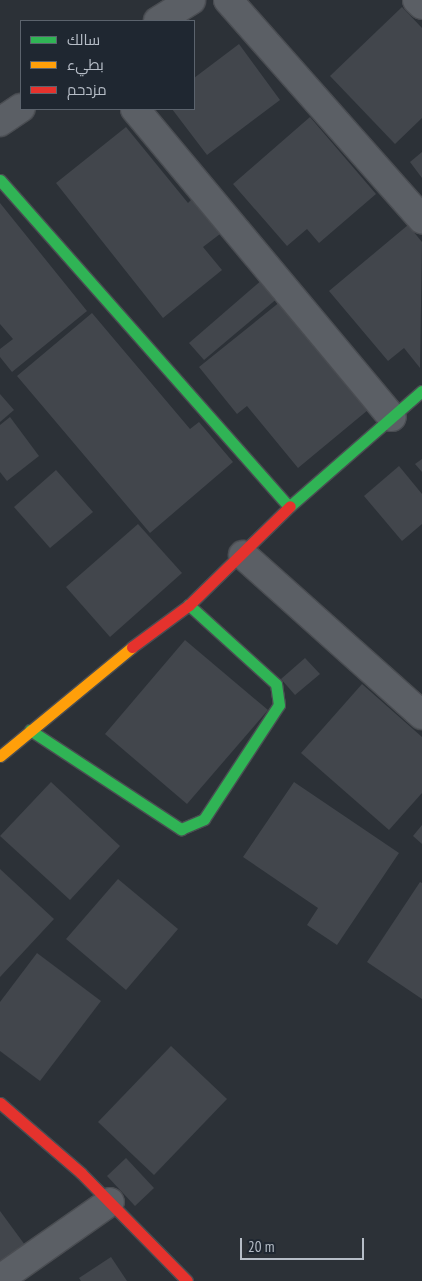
<!DOCTYPE html>
<html>
<head>
<meta charset="utf-8">
<style>
  body { margin:0 }
  #map { position:relative; width:422px; height:1281px; overflow:hidden; background:#2c3137; font-family:"PT Sans Narrow",Cairo,sans-serif }
  div>[style] { position:absolute }
  .building>* { inset:0; background:#42464c }
  .roads { filter:drop-shadow(1px 0 #4a4d52) drop-shadow(-1px 0 #4a4d52) drop-shadow(0 1px #4a4d52) drop-shadow(0 -1px #4a4d52) }
  .street>* { height:28px; margin:-14px; padding:0 14px; transform-origin:14px; border-radius:14px; background:#5b5f65 }
  .fast>* { height:11px; margin:-5.5px; padding:0 5.5px; transform-origin:5.5px; border-radius:5.5px; background:#30b455 }
  .slow>* { height:11px; margin:-5.5px; padding:0 5.5px; transform-origin:5.5px; border-radius:5.5px; background:#ff9f0a }
  .jam>* { height:11px; margin:-5.5px; padding:0 5.5px; transform-origin:5.5px; border-radius:5.5px; background:#e5322d }
  span { translate:-50% -50%; white-space:nowrap; text-align:center; line-height:1.15; -webkit-text-stroke:4px #1f2731; paint-order:stroke }
  .legend { position:absolute; left:20px; top:20px; width:175px; height:90px; box-sizing:border-box; background:#1f2731; border:1px solid #5b636d; margin:0; padding:6px 9px; list-style:none; font-size:15px; color:#b6bdc7 }
  .legend li { display:flex; align-items:center; gap:10px; height:25px }
  .legend b { width:25px; border:1px solid #5b636d }
  .scale { position:absolute; left:240px; top:1238px; width:124px; height:22px; box-sizing:border-box; border:2px solid #b6bdc7; border-top:0; padding-left:6px; font-size:15px; line-height:18px; white-space:nowrap; color:#b6bdc7; -webkit-text-stroke:4px #1f2731; paint-order:stroke }
</style>
</head>
<body>
<div id="map">
  <div class="building">
    <i style="clip-path:polygon(402px 7px,422px 28px,422px 118px,395px 144px,330px 76px)"></i>
    <i style="clip-path:polygon(239px 44px,280px 100px,207px 155px,172px 109px,194px 109px,194px 78px)"></i>
    <i style="clip-path:polygon(310px 117px,376px 194px,319px 243px,307px 229px,287px 246px,233px 184px)"></i>
    <i style="clip-path:polygon(126px 127px,188px 203px,192px 199px,220px 234px,203px 247px,222px 270px,163px 318px,56px 183px)"></i>
    <i style="clip-path:polygon(422px 152px,422px 178px,410px 162px)"></i>
    <i style="clip-path:polygon(0 203px,87px 311px,12px 372px,0 357px,0 349px,13px 339px,0 324px)"></i>
    <i style="clip-path:polygon(408px 225px,422px 242px,420px 368px,404px 348px,388px 361px,329px 291px)"></i>
    <i style="clip-path:polygon(263px 279px,279px 297px,204px 360px,189px 343px)"></i>
    <i style="clip-path:polygon(286px 297px,374px 405px,298px 468px,247px 406px,237px 414px,199px 367px)"></i>
    <i style="clip-path:polygon(92px 313px,190px 429px,199px 422px,233px 462px,150px 533px,17px 376px)"></i>
    <i style="clip-path:polygon(0 394px,14px 410px,0 422px)"></i>
    <i style="clip-path:polygon(10px 417px,39px 456px,7px 481px,0 472px,0 425px)"></i>
    <i style="clip-path:polygon(422px 459px,422px 472px,415px 464px)"></i>
    <i style="clip-path:polygon(399px 466px,422px 494px,422px 524px,402px 541px,364px 496px)"></i>
    <i style="clip-path:polygon(56px 470px,93px 512px,50px 548px,14px 507px)"></i>
    <i style="clip-path:polygon(138px 524px,182px 573px,110px 637px,66px 587px)"></i>
    <i style="clip-path:polygon(185px 640px,268px 710px,187px 804px,105px 734px)"></i>
    <i style="clip-path:polygon(305px 658px,320px 674px,295px 695px,281px 679px)"></i>
    <i style="clip-path:polygon(362px 684px,422px 737px,422px 793px,389px 830px,301px 753px)"></i>
    <i style="clip-path:polygon(51px 782px,120px 846px,70px 900px,0 836px)"></i>
    <i style="clip-path:polygon(294px 782px,399px 853px,337px 945px,307px 925px,318px 908px,243px 857px)"></i>
    <i style="clip-path:polygon(422px 825px,422px 844px,413px 836px)"></i>
    <i style="clip-path:polygon(0 869px,54px 919px,0 977px)"></i>
    <i style="clip-path:polygon(118px 879px,178px 929px,126px 990px,66px 939px)"></i>
    <i style="clip-path:polygon(420px 882px,422px 883px,422px 999px,367px 962px)"></i>
    <i style="clip-path:polygon(37px 953px,101px 1001px,40px 1081px,0 1051px,0 1002px)"></i>
    <i style="clip-path:polygon(171px 1046px,227px 1099px,154px 1175px,98px 1122px)"></i>
    <i style="clip-path:polygon(126px 1158px,154px 1188px,135px 1206px,107px 1176px)"></i>
    <i style="clip-path:polygon(0 1211px,25px 1245px,0 1264px)"></i>
    <i style="clip-path:polygon(111px 1257px,127px 1281px,81px 1281px,79px 1278px)"></i>
  </div>
  <div class="roads">
    <div class="street">
      <i style="left:228px;top:0;width:293px;rotate:48.5deg"></i>
      <i style="left:417px;top:0;width:7px;rotate:45deg"></i>
      <i style="left:158px;top:21px;width:39px;rotate:-32deg"></i>
      <i style="left:135px;top:109px;width:401px;rotate:50.2deg"></i>
      <i style="left:0;top:122px;width:25px;rotate:-34deg"></i>
      <i style="left:243px;top:555px;width:240px;rotate:41.8deg"></i>
      <i style="left:0;top:1279px;width:134px;rotate:-35deg"></i>
    </div>
    <div class="fast">
      <i style="left:0;top:180px;width:436px;rotate:48.5deg"></i>
      <i style="left:290px;top:506px;width:175px;rotate:-41.1deg"></i>
      <i style="left:30px;top:730px;width:181px;rotate:33.3deg"></i>
      <i style="left:181px;top:829px;width:25px;rotate:-23deg"></i>
      <i style="left:204px;top:819px;width:136px;rotate:-56.7deg"></i>
      <i style="left:279px;top:705px;width:21px;rotate:-98deg"></i>
      <i style="left:276px;top:684px;width:118px;rotate:-137.8deg"></i>
    </div>
    <div class="slow">
      <i style="left:0;top:756px;width:171px;rotate:-39.5deg"></i>
    </div>
    <div class="jam">
      <i style="left:132px;top:647px;width:71px;rotate:-36.4deg"></i>
      <i style="left:189px;top:605px;width:141px;rotate:-44.4deg"></i>
      <i style="left:0;top:1103px;width:107px;rotate:40.8deg"></i>
      <i style="left:81px;top:1173px;width:151px;rotate:45.5deg"></i>
    </div>
  </div>
  <ul class="legend">
  <li><b style="height:6px;background:#30b455"></b>سالك</li>
  <li><b style="height:6px;background:#ff9f0a"></b>بطيء</li>
  <li><b style="height:6px;background:#e5322d"></b>مزدحم</li>
  </ul>
  <div class="scale">20 m</div>
</div>
</body>
</html>
